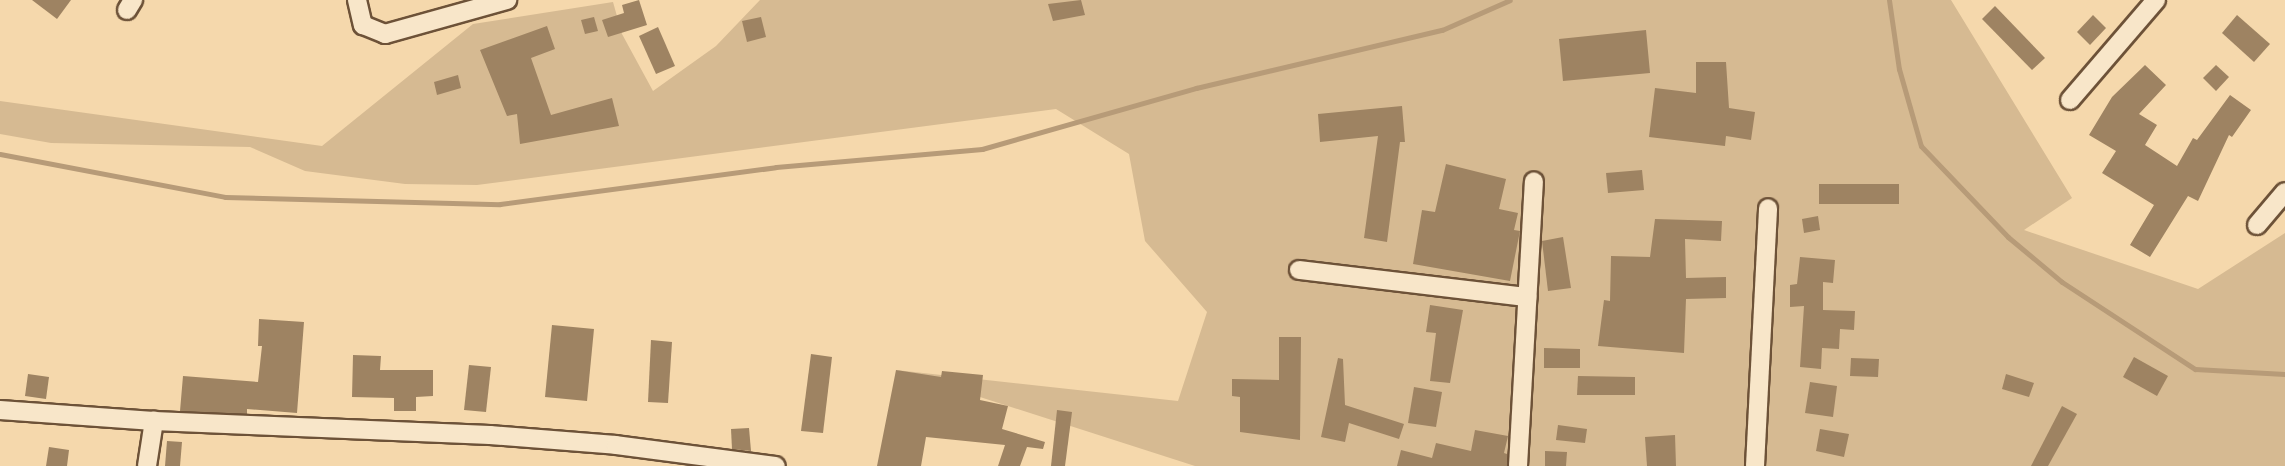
<!DOCTYPE html>
<html>
<head>
<meta charset="utf-8">
<style>
  body { margin:0 }
  #map { position:relative; width:2285px; height:466px; overflow:hidden; background:#f5d8ac; font-family:"IM FELL Great Primer",serif }
  div>[style] { position:absolute }
  .green>* { inset:0; background:#d6ba92 }
  .stream>* { height:5px; margin:-2.5px; padding:0 2.5px; transform-origin:2.5px; border-radius:2.5px; background:#b79b78 }
  .building>* { inset:0; background:#9e8362 }
  .roads { filter:drop-shadow(2px 0 #6d5238) drop-shadow(-2px 0 #6d5238) drop-shadow(0 2px #6d5238) drop-shadow(0 -2px #6d5238) }
  .minor>* { height:18px; margin:-9px; padding:0 9px; transform-origin:9px; border-radius:9px; background:#f8e6c9 }
  span { translate:-50% -50%; white-space:nowrap; text-align:center; line-height:1.15; -webkit-text-stroke:5px #f8e6c9; paint-order:stroke }
</style>
</head>
<body>
<div id="map">
  <div class="green">
    <i style="clip-path:polygon(760px 0,1951px 0,2072px 198px,2024px 230px,2198px 289px,2285px 233px,2285px 466px,1195px 466px,896px 370px,1178px 401px,1207px 312px,1145px 241px,1129px 154px,1056px 109px,477px 185px,405px 184px,305px 171px,250px 147px,51px 143px,0 134px,0 101px,322px 146px,473px 24px,613px 2px,622px 34px,653px 91px,716px 46px)"></i>
  </div>
  <div class="stream">
    <i style="left:1889px;top:0;width:70px;rotate:81.8deg"></i>
    <i style="left:1899px;top:69px;width:80px;rotate:74.1deg"></i>
    <i style="left:1921px;top:146px;width:126px;rotate:46.3deg"></i>
    <i style="left:2008px;top:237px;width:70px;rotate:39.8deg"></i>
    <i style="left:2062px;top:282px;width:159px;rotate:33.2deg"></i>
    <i style="left:2195px;top:369px;width:90px;rotate:3.2deg"></i>
    <i style="left:0;top:154px;width:229px;rotate:10.8deg"></i>
    <i style="left:225px;top:197px;width:275px;rotate:1.5deg"></i>
    <i style="left:500px;top:204px;width:278px;rotate:-7.6deg"></i>
    <i style="left:776px;top:167px;width:207px;rotate:-5deg"></i>
    <i style="left:982px;top:149px;width:223px;rotate:-15.9deg"></i>
    <i style="left:1196px;top:88px;width:253px;rotate:-13.3deg"></i>
    <i style="left:1442px;top:30px;width:74px;rotate:-23.8deg"></i>
  </div>
  <div class="building">
    <i style="clip-path:polygon(32px 0,71px 0,57px 19px)"></i>
    <i style="clip-path:polygon(639px 0,647px 25px,608px 37px,602px 20px,624px 13px,622px 5px)"></i>
    <i style="clip-path:polygon(1081px 0,1085px 15px,1053px 21px,1048px 4px)"></i>
    <i style="clip-path:polygon(1995px 6px,2045px 58px,2032px 70px,1982px 19px)"></i>
    <i style="clip-path:polygon(2093px 15px,2106px 28px,2090px 45px,2077px 32px)"></i>
    <i style="clip-path:polygon(2237px 15px,2270px 44px,2254px 62px,2222px 33px)"></i>
    <i style="clip-path:polygon(594px 17px,598px 31px,585px 34px,581px 20px)"></i>
    <i style="clip-path:polygon(761px 17px,766px 37px,747px 42px,742px 21px)"></i>
    <i style="clip-path:polygon(547px 26px,555px 49px,531px 58px,551px 115px,612px 98px,619px 126px,520px 144px,517px 114px,507px 116px,480px 50px)"></i>
    <i style="clip-path:polygon(658px 27px,675px 66px,656px 74px,639px 36px)"></i>
    <i style="clip-path:polygon(1646px 30px,1650px 73px,1563px 81px,1559px 39px)"></i>
    <i style="clip-path:polygon(1696px 62px,1726px 62px,1729px 108px,1755px 112px,1751px 140px,1726px 136px,1725px 146px,1649px 137px,1655px 88px,1696px 93px)"></i>
    <i style="clip-path:polygon(2145px 65px,2166px 85px,2139px 114px,2157px 125px,2145px 145px,2177px 166px,2193px 138px,2197px 140px,2230px 95px,2251px 110px,2232px 137px,2229px 135px,2198px 201px,2188px 196px,2150px 257px,2130px 245px,2154px 205px,2102px 173px,2116px 151px,2089px 135px,2112px 97px)"></i>
    <i style="clip-path:polygon(2216px 65px,2229px 77px,2216px 91px,2203px 78px)"></i>
    <i style="clip-path:polygon(458px 75px,461px 88px,437px 95px,434px 82px)"></i>
    <i style="clip-path:polygon(1402px 106px,1405px 142px,1400px 142px,1387px 242px,1364px 238px,1378px 136px,1320px 142px,1318px 114px)"></i>
    <i style="clip-path:polygon(1446px 164px,1506px 179px,1499px 209px,1518px 213px,1514px 230px,1520px 231px,1510px 281px,1413px 264px,1422px 210px,1435px 212px)"></i>
    <i style="clip-path:polygon(1642px 170px,1644px 190px,1608px 193px,1606px 173px)"></i>
    <i style="clip-path:polygon(1819px 184px,1899px 184px,1899px 204px,1819px 204px)"></i>
    <i style="clip-path:polygon(1818px 216px,1820px 230px,1804px 233px,1802px 219px)"></i>
    <i style="clip-path:polygon(1655px 219px,1722px 221px,1721px 241px,1685px 239px,1686px 278px,1726px 277px,1726px 298px,1686px 299px,1684px 353px,1598px 346px,1604px 300px,1610px 301px,1611px 256px,1650px 257px)"></i>
    <i style="clip-path:polygon(1563px 237px,1571px 288px,1548px 291px,1542px 241px)"></i>
    <i style="clip-path:polygon(1800px 257px,1835px 260px,1833px 283px,1823px 282px,1823px 310px,1855px 311px,1854px 330px,1840px 329px,1839px 349px,1822px 348px,1821px 369px,1800px 367px,1804px 306px,1790px 307px,1790px 285px,1797px 284px)"></i>
    <i style="clip-path:polygon(1430px 305px,1463px 310px,1450px 383px,1430px 381px,1436px 333px,1426px 332px)"></i>
    <i style="clip-path:polygon(259px 319px,304px 322px,297px 413px,247px 409px,247px 414px,180px 411px,183px 376px,258px 382px,262px 346px,258px 346px)"></i>
    <i style="clip-path:polygon(552px 325px,594px 329px,587px 401px,545px 397px)"></i>
    <i style="clip-path:polygon(1279px 337px,1301px 337px,1300px 440px,1240px 432px,1240px 397px,1232px 396px,1232px 379px,1279px 380px)"></i>
    <i style="clip-path:polygon(651px 340px,672px 342px,668px 403px,648px 402px)"></i>
    <i style="clip-path:polygon(1544px 348px,1580px 349px,1580px 368px,1544px 368px)"></i>
    <i style="clip-path:polygon(811px 354px,832px 357px,823px 433px,801px 431px)"></i>
    <i style="clip-path:polygon(353px 355px,381px 356px,380px 370px,433px 370px,433px 396px,416px 397px,416px 411px,394px 411px,394px 398px,352px 397px)"></i>
    <i style="clip-path:polygon(2134px 357px,2168px 376px,2157px 396px,2123px 377px)"></i>
    <i style="clip-path:polygon(1338px 358px,1343px 359px,1345px 405px,1404px 424px,1399px 439px,1349px 423px,1345px 442px,1321px 437px)"></i>
    <i style="clip-path:polygon(1851px 358px,1879px 359px,1878px 377px,1850px 376px)"></i>
    <i style="clip-path:polygon(469px 365px,491px 367px,486px 412px,464px 410px)"></i>
    <i style="clip-path:polygon(896px 370px,941px 377px,942px 371px,983px 375px,980px 400px,1008px 406px,1002px 429px,1045px 442px,1043px 449px,1027px 447px,1020px 466px,998px 466px,1005px 445px,926px 437px,921px 466px,877px 466px)"></i>
    <i style="clip-path:polygon(28px 374px,49px 377px,46px 399px,25px 396px)"></i>
    <i style="clip-path:polygon(2006px 374px,2034px 383px,2029px 397px,2002px 389px)"></i>
    <i style="clip-path:polygon(1578px 376px,1635px 377px,1635px 395px,1577px 395px)"></i>
    <i style="clip-path:polygon(1810px 382px,1837px 386px,1833px 417px,1805px 413px)"></i>
    <i style="clip-path:polygon(1414px 387px,1442px 392px,1436px 427px,1408px 423px)"></i>
    <i style="clip-path:polygon(2062px 406px,2077px 414px,2048px 466px,2031px 466px)"></i>
    <i style="clip-path:polygon(1057px 410px,1072px 412px,1065px 466px,1051px 466px)"></i>
    <i style="clip-path:polygon(1558px 425px,1587px 429px,1585px 443px,1556px 440px)"></i>
    <i style="clip-path:polygon(749px 428px,751px 451px,732px 449px,731px 429px)"></i>
    <i style="clip-path:polygon(1820px 429px,1849px 434px,1844px 457px,1816px 451px)"></i>
    <i style="clip-path:polygon(1475px 430px,1508px 436px,1504px 453px,1507px 454px,1507px 466px,1397px 466px,1401px 450px,1432px 458px,1436px 443px,1471px 451px)"></i>
    <i style="clip-path:polygon(1675px 435px,1676px 466px,1647px 466px,1645px 437px)"></i>
    <i style="clip-path:polygon(167px 441px,182px 442px,180px 466px,165px 466px)"></i>
    <i style="clip-path:polygon(49px 447px,69px 450px,67px 466px,46px 466px)"></i>
    <i style="clip-path:polygon(1545px 451px,1567px 452px,1566px 466px,1545px 466px)"></i>
  </div>
  <div class="roads">
    <div class="minor">
      <i style="left:357px;top:0;width:26px;rotate:77deg"></i>
      <i style="left:363px;top:25px;width:24px;rotate:22deg"></i>
      <i style="left:385px;top:34px;width:127px;rotate:-15.6deg"></i>
      <i style="left:127px;top:10px;width:12px;rotate:-59deg"></i>
      <i style="left:2070px;top:100px;width:132px;rotate:-49.3deg"></i>
      <i style="left:2257px;top:225px;width:43px;rotate:-49.7deg"></i>
      <i style="left:1299px;top:270px;width:230px;rotate:6.8deg"></i>
      <i style="left:0;top:410px;width:154px;rotate:4.1deg"></i>
      <i style="left:154px;top:421px;width:336px;rotate:2.4deg"></i>
      <i style="left:490px;top:435px;width:126px;rotate:4.5deg"></i>
      <i style="left:616px;top:445px;width:161px;rotate:7.5deg"></i>
      <i style="left:147px;top:466px;width:46px;rotate:-81.2deg"></i>
      <i style="left:1518px;top:466px;width:285px;rotate:-86.8deg"></i>
      <i style="left:1755px;top:466px;width:258px;rotate:-87.1deg"></i>
    </div>
  </div>
</div>
</body>
</html>
